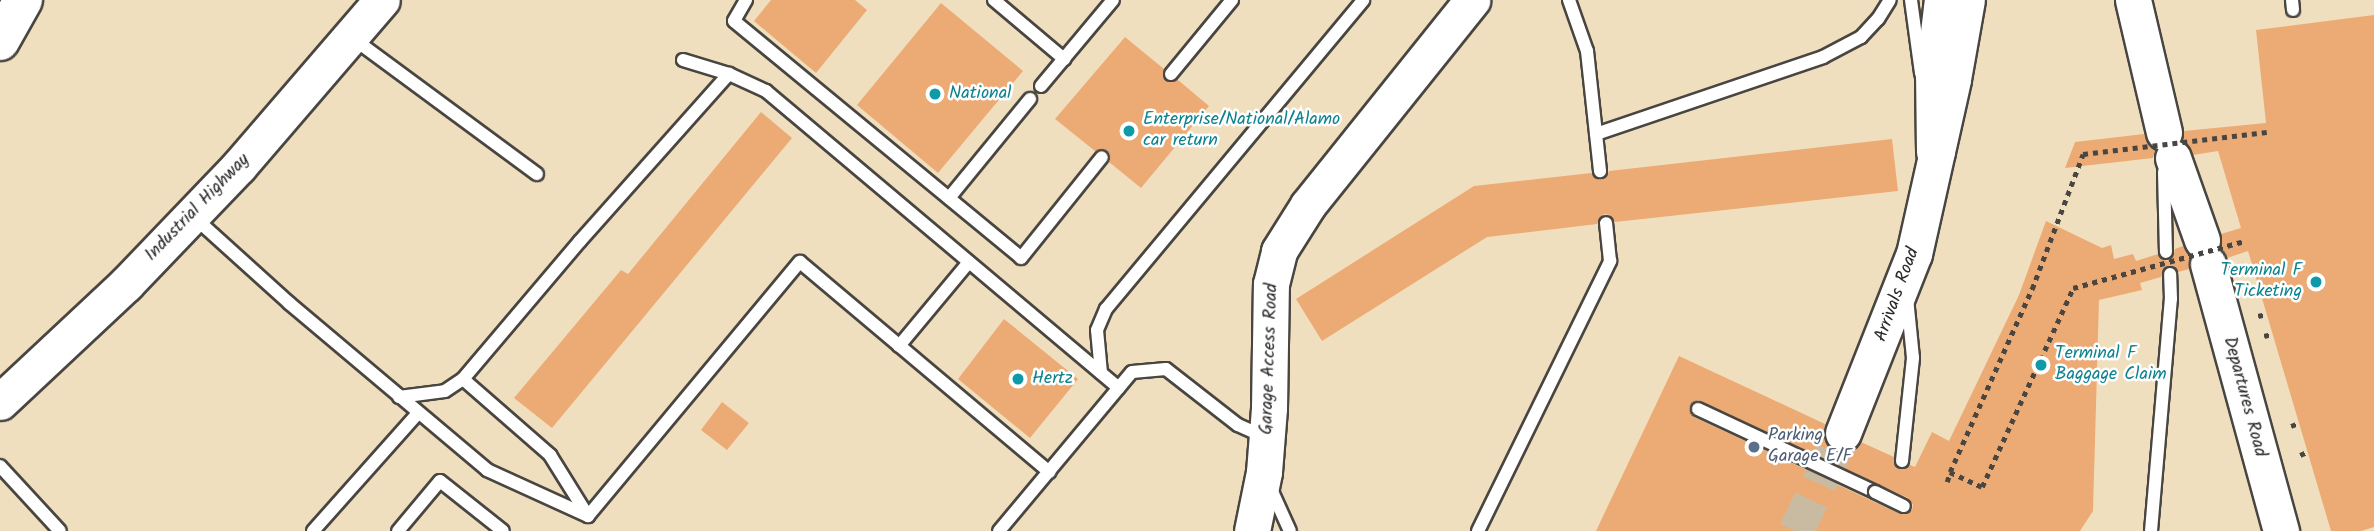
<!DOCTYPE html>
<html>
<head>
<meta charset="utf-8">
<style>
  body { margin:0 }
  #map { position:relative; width:2374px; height:531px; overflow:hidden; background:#f0dfbf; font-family:Kalam,sans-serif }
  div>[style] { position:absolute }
  .building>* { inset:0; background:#ecab75 }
  .secondary-tunnel>* { height:35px; margin-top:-17.5px; transform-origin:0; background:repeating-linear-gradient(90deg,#c9bba1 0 35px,transparent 0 53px) }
  .path>* { height:4.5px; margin-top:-2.25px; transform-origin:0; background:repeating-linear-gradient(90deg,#494641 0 5px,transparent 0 10px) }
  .roads { filter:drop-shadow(2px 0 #494641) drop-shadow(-2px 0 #494641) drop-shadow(0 2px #494641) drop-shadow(0 -2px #494641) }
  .lane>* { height:12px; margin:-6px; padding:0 6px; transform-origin:6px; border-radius:6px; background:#fff }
  .secondary>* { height:35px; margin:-17.5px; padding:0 17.5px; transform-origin:17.5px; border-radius:17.5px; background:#fff }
  .highway>* { height:38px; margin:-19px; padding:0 19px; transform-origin:19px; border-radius:19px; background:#fff }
  .path-bridge>* { height:4.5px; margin-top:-2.25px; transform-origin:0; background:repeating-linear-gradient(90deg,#494641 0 5px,transparent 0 10px) }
  .bridges { filter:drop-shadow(2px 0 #494641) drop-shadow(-2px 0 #494641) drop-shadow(0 2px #494641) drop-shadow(0 -2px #494641) }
  .lane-bridge>* { height:12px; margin:-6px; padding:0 6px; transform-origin:6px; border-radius:6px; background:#fff }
  .dots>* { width:19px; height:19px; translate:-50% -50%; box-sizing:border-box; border:4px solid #fff; border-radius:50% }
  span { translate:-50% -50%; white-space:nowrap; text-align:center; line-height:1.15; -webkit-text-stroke:5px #fff; paint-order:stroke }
  .culture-label { font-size:18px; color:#0d838f }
  .left { translate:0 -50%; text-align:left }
  .right { translate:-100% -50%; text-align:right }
  .street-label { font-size:18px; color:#2b2b2b }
  .service-label { font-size:18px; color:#4e5e75 }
</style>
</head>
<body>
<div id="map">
  <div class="building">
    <i style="clip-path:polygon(771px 0,855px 0,867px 10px,816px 73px,754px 21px)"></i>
    <i style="clip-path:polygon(941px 3px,1023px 71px,938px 173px,857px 105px)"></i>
    <i style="clip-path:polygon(2374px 15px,2374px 527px,2361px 531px,2331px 531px,2248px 251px,2227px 258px,2220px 248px,2221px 234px,2241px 228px,2218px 151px,2193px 155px,2182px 141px,2184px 131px,2266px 123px,2256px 30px)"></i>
    <i style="clip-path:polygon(1125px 37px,1164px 69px,1163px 76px,1166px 81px,1178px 80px,1209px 106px,1141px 188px,1109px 162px,1110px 154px,1107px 150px,1095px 151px,1055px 119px)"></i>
    <i style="clip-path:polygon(761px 112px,792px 138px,552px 428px,514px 398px,621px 270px,628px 274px)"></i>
    <i style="clip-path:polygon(2144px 134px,2149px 145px,2155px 150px,2153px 158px,2065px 168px,2075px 142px)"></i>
    <i style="clip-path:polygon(1892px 139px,1898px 191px,1615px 222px,1610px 215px,1604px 214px,1597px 224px,1487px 237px,1322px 341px,1296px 299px,1474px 186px,1591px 173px,1600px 180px,1606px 178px,1609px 171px)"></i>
    <i style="clip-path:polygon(evenodd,2046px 221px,2102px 248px,2111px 245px,2114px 259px,2133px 254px,2136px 261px,2158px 254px,2167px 261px,2173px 257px,2175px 249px,2183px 246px,2190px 256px,2189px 269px,2178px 272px,2173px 266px,2166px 266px,2161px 277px,2140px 283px,2142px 290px,2099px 300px,2093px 511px,2080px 531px,1596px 531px,1679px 356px,1825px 424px,1823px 437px,1835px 451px,1847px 453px,1861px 442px,1894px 457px,1897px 468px,1905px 469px,1910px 465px,1915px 467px,1932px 432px,1949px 441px,2019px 295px,2046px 221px,1698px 400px,1908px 498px,1913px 505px,1912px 510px,1900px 514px,1694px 417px,1690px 406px,1698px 400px)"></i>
    <i style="clip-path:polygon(1004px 319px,1078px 379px,1030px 438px,958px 379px)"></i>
    <i style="clip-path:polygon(722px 402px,749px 423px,727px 450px,701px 430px)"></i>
  </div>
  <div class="secondary-tunnel">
    <i style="left:1796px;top:531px;width:109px;rotate:-64.4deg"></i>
  </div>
  <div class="path">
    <i style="left:2258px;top:316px;width:9px;rotate:-13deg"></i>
    <i style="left:2264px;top:336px;width:8px;rotate:-14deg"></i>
    <i style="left:2291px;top:426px;width:9px;rotate:-21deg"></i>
    <i style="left:2300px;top:455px;width:8px;rotate:-23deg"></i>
  </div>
  <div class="roads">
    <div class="lane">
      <i style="left:746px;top:0;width:24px;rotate:120deg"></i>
      <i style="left:734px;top:21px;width:372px;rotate:39.5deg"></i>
      <i style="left:1021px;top:258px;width:129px;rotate:-51.3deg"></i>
      <i style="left:994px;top:0;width:92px;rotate:40.1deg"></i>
      <i style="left:1569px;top:0;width:54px;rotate:70.6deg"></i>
      <i style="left:1587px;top:51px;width:121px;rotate:83.8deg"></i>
      <i style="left:1911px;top:0;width:74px;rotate:82.2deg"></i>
      <i style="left:2292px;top:0;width:10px;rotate:84deg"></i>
      <i style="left:351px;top:37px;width:231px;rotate:36.4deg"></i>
      <i style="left:683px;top:60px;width:48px;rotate:16.9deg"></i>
      <i style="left:729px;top:74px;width:41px;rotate:24.7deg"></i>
      <i style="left:766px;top:91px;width:461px;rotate:40.1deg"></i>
      <i style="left:1171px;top:74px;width:96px;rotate:-50.5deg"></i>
      <i style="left:1041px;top:86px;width:112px;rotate:-50.1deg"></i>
      <i style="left:1596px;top:134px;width:240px;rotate:-18.7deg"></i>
      <i style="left:1823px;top:57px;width:43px;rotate:-27.8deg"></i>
      <i style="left:1861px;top:37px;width:25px;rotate:-47deg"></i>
      <i style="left:1878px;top:19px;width:22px;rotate:-58deg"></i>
      <i style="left:2164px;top:172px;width:80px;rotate:88.6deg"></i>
      <i style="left:949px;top:198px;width:128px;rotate:-50.7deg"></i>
      <i style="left:195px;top:218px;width:127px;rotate:42.1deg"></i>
      <i style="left:289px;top:303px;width:259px;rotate:40.1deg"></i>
      <i style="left:487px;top:470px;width:111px;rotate:24.5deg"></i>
      <i style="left:899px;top:346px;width:109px;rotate:-50.2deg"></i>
      <i style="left:1101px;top:373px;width:43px;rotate:-95.3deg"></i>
      <i style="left:1097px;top:330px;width:23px;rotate:-67deg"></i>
      <i style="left:1106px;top:309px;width:402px;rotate:-50.2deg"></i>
      <i style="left:463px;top:379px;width:116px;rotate:41.1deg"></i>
      <i style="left:550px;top:455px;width:72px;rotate:58.1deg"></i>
      <i style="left:399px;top:397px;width:46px;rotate:-7.4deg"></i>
      <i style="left:445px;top:391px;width:22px;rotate:-34deg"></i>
      <i style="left:463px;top:379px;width:181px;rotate:-49.7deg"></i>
      <i style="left:580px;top:241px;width:224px;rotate:-48.3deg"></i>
      <i style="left:1698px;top:409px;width:195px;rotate:25.1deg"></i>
      <i style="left:1902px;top:461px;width:104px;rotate:-83.9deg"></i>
      <i style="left:1913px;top:358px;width:60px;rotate:-95.7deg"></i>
      <i style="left:0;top:466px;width:88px;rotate:47.3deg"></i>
      <i style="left:1270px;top:487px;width:48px;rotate:65.6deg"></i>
      <i style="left:588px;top:516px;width:331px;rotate:-50.2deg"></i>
      <i style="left:800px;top:262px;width:326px;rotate:40.1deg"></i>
      <i style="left:313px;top:531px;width:158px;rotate:-48.3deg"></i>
      <i style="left:398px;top:531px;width:65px;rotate:-50deg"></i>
      <i style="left:440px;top:481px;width:80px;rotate:38.4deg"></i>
      <i style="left:999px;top:531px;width:207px;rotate:-50.1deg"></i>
      <i style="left:1132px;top:372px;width:34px;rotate:-5deg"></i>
      <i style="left:1166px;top:369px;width:91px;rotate:37.9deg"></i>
      <i style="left:1238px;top:425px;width:27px;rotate:24deg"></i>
      <i style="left:1478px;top:531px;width:301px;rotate:-63.9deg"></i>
      <i style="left:1610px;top:261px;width:38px;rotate:-96deg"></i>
      <i style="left:2151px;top:531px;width:233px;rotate:-85.1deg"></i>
      <i style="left:2171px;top:299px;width:25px;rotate:-92deg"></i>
    </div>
    <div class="secondary">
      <i style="left:2133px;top:0;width:136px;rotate:76.8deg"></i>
      <i style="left:2173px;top:158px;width:87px;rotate:70.5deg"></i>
      <i style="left:2208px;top:264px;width:277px;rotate:74.7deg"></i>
      <i style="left:0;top:402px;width:173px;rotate:-43.1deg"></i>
      <i style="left:126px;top:284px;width:163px;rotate:-46.2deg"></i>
      <i style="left:239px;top:166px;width:219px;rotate:-49.3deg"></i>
      <i style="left:1843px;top:433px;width:193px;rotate:-68.4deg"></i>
      <i style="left:1914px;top:254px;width:179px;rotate:-77.4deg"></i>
      <i style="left:1953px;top:79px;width:80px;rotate:-80deg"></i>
      <i style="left:1252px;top:531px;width:60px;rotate:-78.5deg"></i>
      <i style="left:1264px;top:472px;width:64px;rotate:-85.5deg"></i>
      <i style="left:1269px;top:408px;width:124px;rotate:-89.1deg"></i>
      <i style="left:1271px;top:284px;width:34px;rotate:-76deg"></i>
      <i style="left:1279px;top:251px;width:54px;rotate:-57.8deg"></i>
      <i style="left:1308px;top:205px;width:263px;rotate:-51.3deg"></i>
    </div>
    <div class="highway">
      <i style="left:0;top:41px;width:47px;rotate:-60.7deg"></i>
      <i style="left:1936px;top:152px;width:77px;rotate:-90.7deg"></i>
      <i style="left:1935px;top:75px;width:76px;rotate:-83.2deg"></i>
    </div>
  </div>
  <div class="path-bridge">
    <i style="left:1950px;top:472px;width:201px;rotate:-65.9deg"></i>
    <i style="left:2032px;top:289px;width:144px;rotate:-69.3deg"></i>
    <i style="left:2083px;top:154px;width:185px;rotate:-6.8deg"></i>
    <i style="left:1947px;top:482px;width:10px;rotate:-73deg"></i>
    <i style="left:1950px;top:472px;width:35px;rotate:25deg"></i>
    <i style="left:1982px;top:487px;width:219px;rotate:-65.4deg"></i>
    <i style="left:2073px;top:288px;width:178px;rotate:-15.3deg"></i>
  </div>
  <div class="bridges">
    <div class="lane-bridge">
      <i style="left:1875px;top:492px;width:32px;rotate:26deg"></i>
    </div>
  </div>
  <div class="dots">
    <i style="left:935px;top:94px;background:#0f9aa8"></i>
    <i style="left:1129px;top:131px;background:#0f9aa8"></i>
    <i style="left:2316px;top:282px;background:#0f9aa8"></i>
    <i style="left:2041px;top:365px;background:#0f9aa8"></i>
    <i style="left:1018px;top:379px;background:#0f9aa8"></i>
    <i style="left:1754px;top:447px;background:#5c6f8a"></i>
  </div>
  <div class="culture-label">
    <span class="left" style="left:949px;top:94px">National</span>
    <span class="left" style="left:1143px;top:131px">Enterprise/National/Alamo<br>car return</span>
    <span class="right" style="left:2302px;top:282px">Terminal F<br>Ticketing</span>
    <span class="left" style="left:2055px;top:365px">Terminal F<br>Baggage Claim</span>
    <span class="left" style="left:1032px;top:379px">Hertz</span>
  </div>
  <div class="street-label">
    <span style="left:198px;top:208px;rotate:-46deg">Industrial Highway</span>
    <span style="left:1898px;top:295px;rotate:-70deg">Arrivals Road</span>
    <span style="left:1270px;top:359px;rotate:-88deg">Garage Access Road</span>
    <span style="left:2244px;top:397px;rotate:75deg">Departures Road</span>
  </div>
  <div class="service-label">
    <span class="left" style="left:1768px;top:447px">Parking<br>Garage E/F</span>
  </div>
</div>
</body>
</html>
